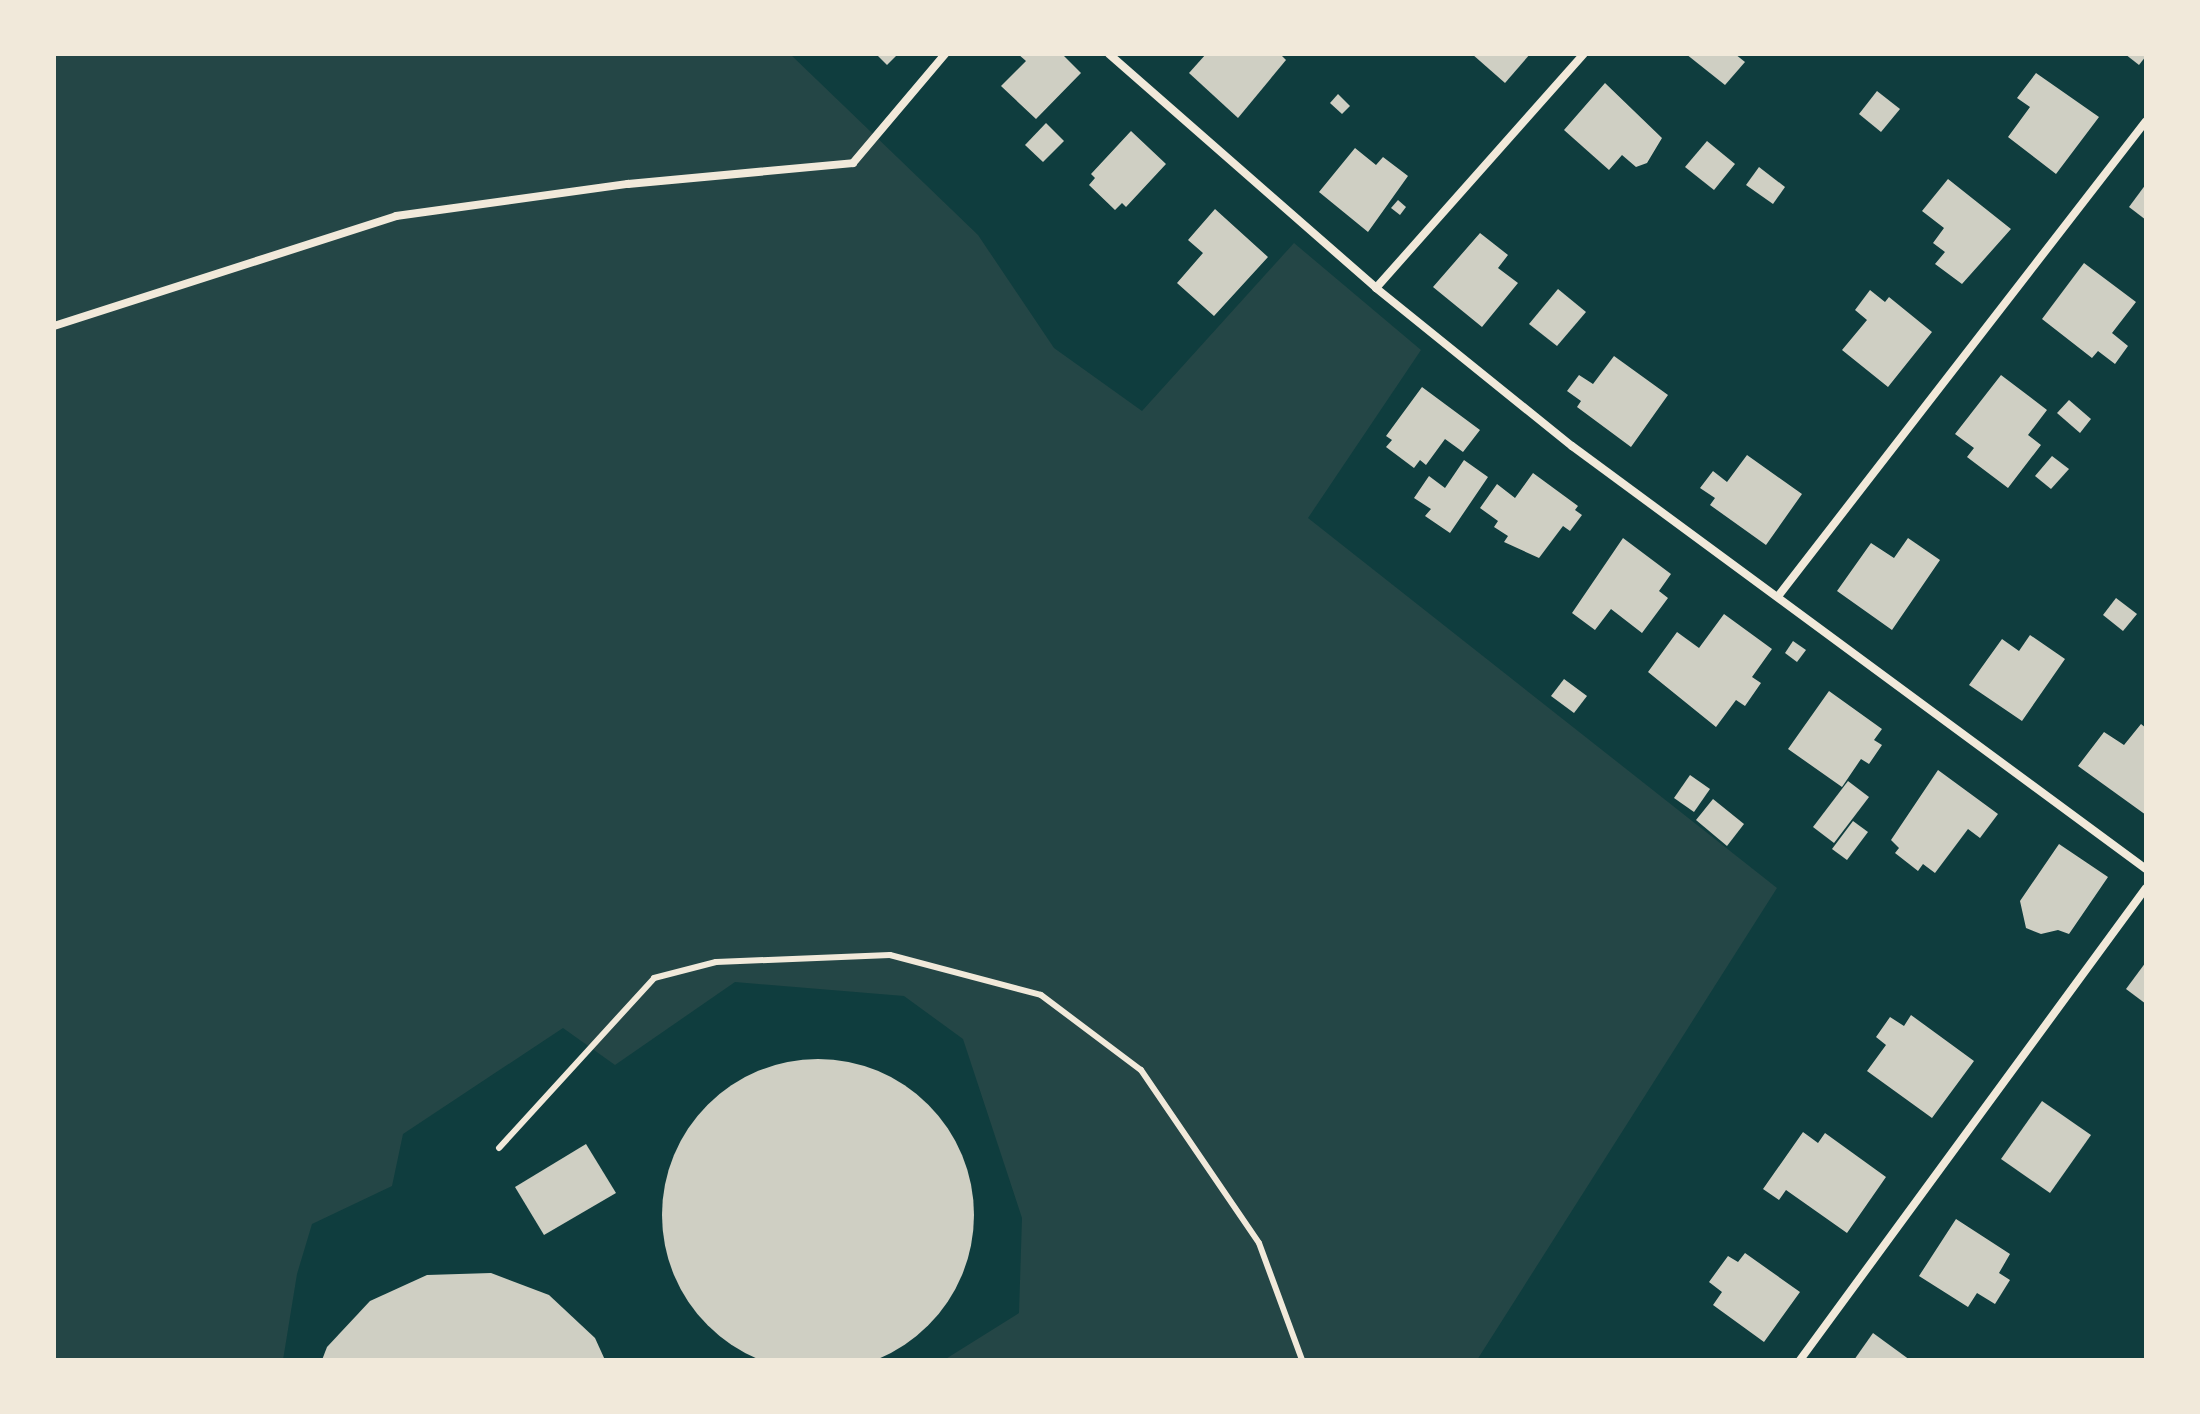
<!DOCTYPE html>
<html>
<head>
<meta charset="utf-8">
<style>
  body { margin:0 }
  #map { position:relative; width:2200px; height:1414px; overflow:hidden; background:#0f3d3e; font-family:Mulish,sans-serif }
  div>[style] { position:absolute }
  .green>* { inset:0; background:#244646 }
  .building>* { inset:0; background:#cfcfc3 }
  .round { border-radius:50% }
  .service>* { height:6px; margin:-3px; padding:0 3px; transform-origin:3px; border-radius:3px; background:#f1e9da }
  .minor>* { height:8px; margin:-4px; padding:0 4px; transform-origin:4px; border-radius:4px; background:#f1e9da }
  span { translate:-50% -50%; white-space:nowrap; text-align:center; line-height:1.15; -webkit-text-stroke:8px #f1e9da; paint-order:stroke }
  .frame { position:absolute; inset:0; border:56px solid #f1e9da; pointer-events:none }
</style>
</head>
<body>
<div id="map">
  <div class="green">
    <i style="clip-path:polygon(54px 54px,790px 54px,978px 235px,1054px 348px,1142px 411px,1294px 243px,1421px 350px,1308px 518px,1777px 888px,1477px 1360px,944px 1360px,1019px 1313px,1022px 1218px,963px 1039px,904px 996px,735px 982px,615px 1065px,563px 1028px,403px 1134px,392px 1186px,312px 1224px,297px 1274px,283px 1360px,54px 1360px)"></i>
  </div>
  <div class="building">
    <i style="clip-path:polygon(876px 54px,898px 54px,887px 65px)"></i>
    <i style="clip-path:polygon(1018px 54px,1062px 54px,1081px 73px,1036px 119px,1001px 86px,1026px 61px)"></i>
    <i style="clip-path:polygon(1206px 54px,1280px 54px,1286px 60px,1238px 118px,1189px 73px)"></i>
    <i style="clip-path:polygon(1472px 54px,1530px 54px,1505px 83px)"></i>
    <i style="clip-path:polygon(1686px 54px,1735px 54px,1745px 62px,1725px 85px)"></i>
    <i style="clip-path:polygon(2125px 54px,2146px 54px,2146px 56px,2139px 65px)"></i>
    <i style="clip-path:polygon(2036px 73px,2099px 117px,2056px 174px,2008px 137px,2030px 107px,2017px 98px)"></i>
    <i style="clip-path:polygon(1605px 83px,1662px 138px,1647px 163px,1636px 167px,1622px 155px,1609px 170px,1564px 130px)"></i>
    <i style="clip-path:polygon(1877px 91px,1900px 109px,1881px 132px,1859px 114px)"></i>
    <i style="clip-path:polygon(1338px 94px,1350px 106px,1342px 114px,1330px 103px)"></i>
    <i style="clip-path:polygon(1046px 123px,1064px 141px,1043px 162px,1025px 145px)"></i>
    <i style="clip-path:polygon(1131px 131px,1166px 164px,1126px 207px,1122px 203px,1115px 210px,1089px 185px,1095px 178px,1091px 174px)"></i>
    <i style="clip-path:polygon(1707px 141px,1735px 164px,1714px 190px,1685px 167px)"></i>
    <i style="clip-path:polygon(1355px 148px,1376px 165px,1383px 157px,1408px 176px,1368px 232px,1319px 192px)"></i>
    <i style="clip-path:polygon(1759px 167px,1785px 187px,1773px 204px,1746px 185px)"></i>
    <i style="clip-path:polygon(1948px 179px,2011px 229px,1962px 284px,1935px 264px,1945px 252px,1933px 243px,1944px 228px,1922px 211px)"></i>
    <i style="clip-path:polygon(2146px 184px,2146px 220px,2129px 207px)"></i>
    <i style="clip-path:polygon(1398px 200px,1406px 207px,1400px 215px,1391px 208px)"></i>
    <i style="clip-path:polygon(1215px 209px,1268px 257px,1214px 316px,1177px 283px,1203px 253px,1188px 240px)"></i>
    <i style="clip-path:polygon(1480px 233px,1508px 255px,1498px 268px,1518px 283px,1482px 327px,1433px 287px)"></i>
    <i style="clip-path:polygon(2084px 263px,2136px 302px,2112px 333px,2128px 346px,2115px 364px,2098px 351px,2092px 358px,2042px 319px)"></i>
    <i style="clip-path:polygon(1558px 289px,1586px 312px,1557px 346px,1529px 324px)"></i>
    <i style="clip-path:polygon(1870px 290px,1885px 302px,1889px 297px,1932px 332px,1888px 387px,1842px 350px,1867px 320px,1855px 310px)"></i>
    <i style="clip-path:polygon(1614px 356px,1668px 395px,1631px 447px,1577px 407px,1581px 401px,1567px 391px,1579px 375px,1593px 384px)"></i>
    <i style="clip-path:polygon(2001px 375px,2047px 410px,2028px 435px,2041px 445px,2008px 488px,1967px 457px,1974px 448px,1955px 434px)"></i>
    <i style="clip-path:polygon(1422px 387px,1480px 430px,1463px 452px,1445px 439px,1426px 465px,1420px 460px,1414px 468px,1386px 447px,1392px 440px,1386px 436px)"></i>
    <i style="clip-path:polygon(2069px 400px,2091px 419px,2080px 433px,2057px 413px)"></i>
    <i style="clip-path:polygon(1747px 455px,1802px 494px,1766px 545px,1710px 505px,1715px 498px,1700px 488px,1713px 471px,1727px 482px)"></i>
    <i style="clip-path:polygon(2052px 456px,2069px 469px,2051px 489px,2035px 476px)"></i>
    <i style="clip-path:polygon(1464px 460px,1488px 477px,1450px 533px,1425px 516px,1431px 509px,1414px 498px,1429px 476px,1445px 488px)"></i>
    <i style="clip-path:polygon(1533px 473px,1578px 506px,1575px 510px,1582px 515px,1570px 531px,1563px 526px,1539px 558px,1504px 542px,1508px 536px,1494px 527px,1498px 521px,1480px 508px,1497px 484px,1515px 498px)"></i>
    <i style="clip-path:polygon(1623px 538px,1671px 574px,1659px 591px,1668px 598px,1642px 633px,1611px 609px,1595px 630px,1572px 613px)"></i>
    <i style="clip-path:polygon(1908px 538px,1940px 560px,1892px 630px,1837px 591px,1871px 543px,1894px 558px)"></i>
    <i style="clip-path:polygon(2116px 598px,2137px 614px,2123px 631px,2103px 615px)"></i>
    <i style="clip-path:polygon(1724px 614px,1772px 649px,1752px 677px,1761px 683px,1745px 706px,1736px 700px,1716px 727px,1648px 672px,1677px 632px,1699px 648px)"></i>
    <i style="clip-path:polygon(2030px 635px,2065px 659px,2022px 721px,1969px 685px,2002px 639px,2019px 651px)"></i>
    <i style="clip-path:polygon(1793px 641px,1806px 650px,1797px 662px,1785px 653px)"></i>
    <i style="clip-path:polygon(1564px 679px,1587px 696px,1574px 713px,1551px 696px)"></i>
    <i style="clip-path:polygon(1829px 691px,1882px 729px,1874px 740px,1882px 745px,1869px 764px,1861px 759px,1842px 787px,1788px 749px)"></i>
    <i style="clip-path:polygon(2141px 724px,2146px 728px,2146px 815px,2078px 766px,2104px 732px,2124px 745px)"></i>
    <i style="clip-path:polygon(1938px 770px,1998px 814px,1980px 838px,1968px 829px,1935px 873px,1923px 864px,1918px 871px,1895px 853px,1899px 848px,1891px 840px)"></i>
    <i style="clip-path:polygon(1690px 775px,1710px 789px,1694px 812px,1674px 798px)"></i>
    <i style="clip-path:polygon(1848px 781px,1869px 797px,1834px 843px,1813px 827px)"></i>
    <i style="clip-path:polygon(1713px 799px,1744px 824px,1727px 846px,1696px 820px)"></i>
    <i style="clip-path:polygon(1853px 821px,1868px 832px,1847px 860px,1832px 849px)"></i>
    <i style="clip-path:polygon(2059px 844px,2108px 877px,2069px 934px,2058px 930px,2041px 934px,2026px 928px,2020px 901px)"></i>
    <i style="clip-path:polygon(2146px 962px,2146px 1004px,2126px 989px)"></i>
    <i style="clip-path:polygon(1911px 1015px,1974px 1061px,1932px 1118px,1867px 1071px,1886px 1045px,1876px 1037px,1890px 1017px,1904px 1026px)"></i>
    <i class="round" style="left:662px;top:1059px;width:312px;height:312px"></i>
    <i style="clip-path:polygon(2042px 1101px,2091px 1135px,2050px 1193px,2001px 1159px)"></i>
    <i style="clip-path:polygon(1803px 1132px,1818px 1143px,1825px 1133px,1886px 1177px,1847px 1233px,1786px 1190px,1779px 1200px,1763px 1189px)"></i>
    <i style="clip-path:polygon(586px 1144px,616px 1193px,544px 1235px,515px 1187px)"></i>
    <i style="clip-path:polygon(1956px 1219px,2010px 1254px,1999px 1273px,2010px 1280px,1995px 1304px,1977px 1293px,1968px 1307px,1919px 1276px)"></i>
    <i style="clip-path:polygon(1745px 1253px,1800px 1292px,1764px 1342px,1713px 1305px,1722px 1292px,1709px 1282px,1728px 1256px,1738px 1262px)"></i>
    <i style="clip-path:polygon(491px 1273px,549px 1295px,595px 1338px,605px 1360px,322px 1360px,327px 1347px,370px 1301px,427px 1275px)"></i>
    <i style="clip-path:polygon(1873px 1333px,1910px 1360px,1854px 1360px)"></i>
  </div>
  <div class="service">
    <i style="left:499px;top:1148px;width:230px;rotate:-47.6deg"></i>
    <i style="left:654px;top:978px;width:64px;rotate:-14.5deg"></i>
    <i style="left:716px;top:962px;width:174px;rotate:-2.3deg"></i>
    <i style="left:890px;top:955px;width:156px;rotate:14.8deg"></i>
    <i style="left:1041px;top:995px;width:125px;rotate:36.9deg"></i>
    <i style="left:1141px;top:1070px;width:209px;rotate:55.7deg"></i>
    <i style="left:1259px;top:1243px;width:125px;rotate:69.8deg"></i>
  </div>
  <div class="minor">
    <i style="left:1109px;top:54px;width:355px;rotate:41.2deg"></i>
    <i style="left:1376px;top:288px;width:252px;rotate:38.9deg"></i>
    <i style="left:1572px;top:446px;width:713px;rotate:36.39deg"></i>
    <i style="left:1376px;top:288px;width:313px;rotate:-48.4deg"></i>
    <i style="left:54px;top:326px;width:359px;rotate:-17.8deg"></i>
    <i style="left:396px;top:216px;width:234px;rotate:-7.9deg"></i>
    <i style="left:628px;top:184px;width:226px;rotate:-5.3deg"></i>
    <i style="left:853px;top:163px;width:143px;rotate:-49.8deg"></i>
    <i style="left:1779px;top:595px;width:599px;rotate:-52.25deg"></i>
    <i style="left:1800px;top:1360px;width:585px;rotate:-53.76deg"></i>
  </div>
  <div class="frame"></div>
</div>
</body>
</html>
